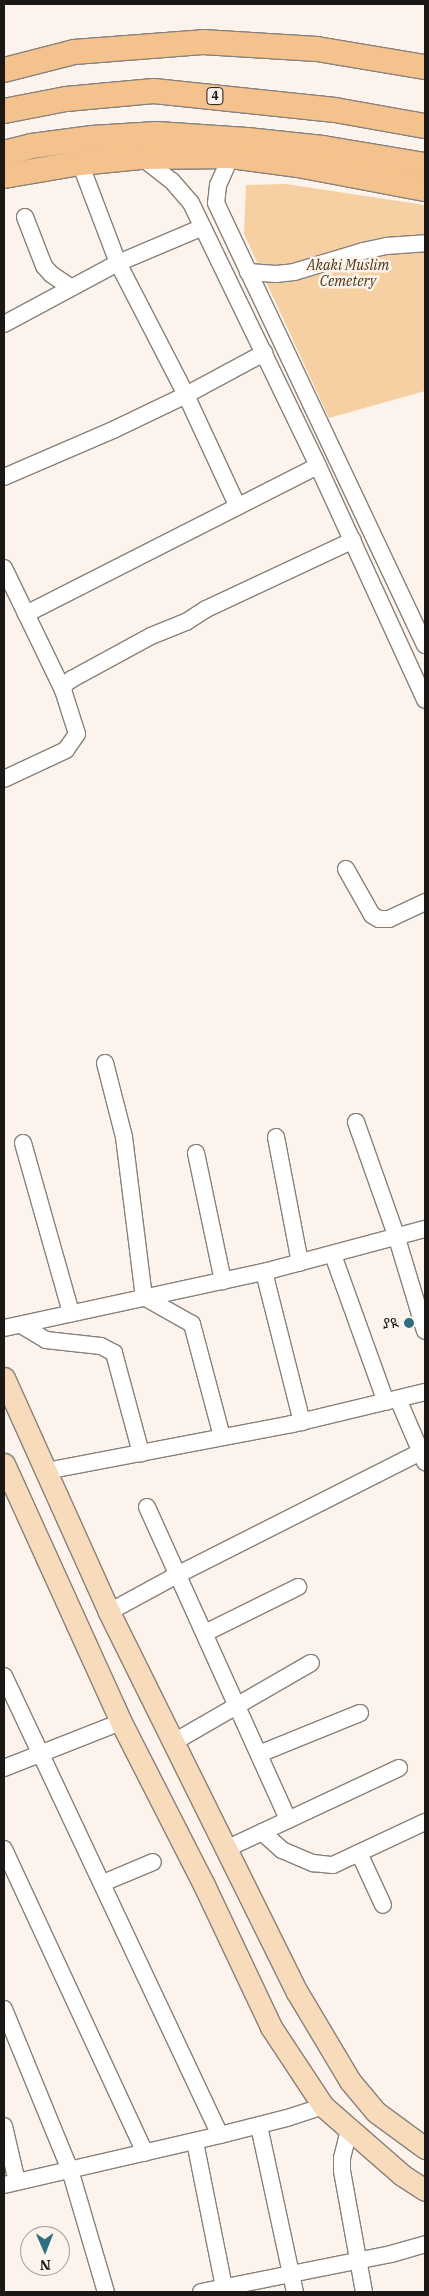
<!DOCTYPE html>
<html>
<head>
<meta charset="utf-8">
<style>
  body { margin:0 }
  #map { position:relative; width:429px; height:2296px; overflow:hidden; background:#fcf4ec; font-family:"IBM Plex Serif","Noto Sans Ethiopic",serif }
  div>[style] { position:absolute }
  .green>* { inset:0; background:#f6cfa3 }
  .roads { filter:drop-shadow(1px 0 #88817a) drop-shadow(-1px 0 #88817a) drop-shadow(0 1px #88817a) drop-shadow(0 -1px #88817a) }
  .minor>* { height:16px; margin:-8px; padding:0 8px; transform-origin:8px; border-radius:8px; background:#fff }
  .major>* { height:21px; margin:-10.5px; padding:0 10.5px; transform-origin:10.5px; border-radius:10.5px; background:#f8dbbb }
  .highway>* { height:24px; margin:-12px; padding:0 12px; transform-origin:12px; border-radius:12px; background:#f4c38d }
  .dots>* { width:14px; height:14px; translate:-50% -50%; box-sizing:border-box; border:2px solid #fcf4ec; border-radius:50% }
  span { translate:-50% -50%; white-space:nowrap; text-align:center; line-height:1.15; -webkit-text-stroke:5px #fcf4ec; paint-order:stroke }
  .shield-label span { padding:1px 4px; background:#fcf4ec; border:1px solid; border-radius:4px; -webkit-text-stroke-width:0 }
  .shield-label { font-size:12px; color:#1a1714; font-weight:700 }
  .park-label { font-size:14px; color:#4d3313; font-style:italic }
  .poi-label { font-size:14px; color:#1a1714 }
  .right { translate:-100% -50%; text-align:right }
  .frame { position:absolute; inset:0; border:5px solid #1a1714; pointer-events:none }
  .north { position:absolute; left:20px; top:2226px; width:50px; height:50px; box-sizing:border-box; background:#fcf4ec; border:1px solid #a29c96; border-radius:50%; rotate:179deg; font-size:14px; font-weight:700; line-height:20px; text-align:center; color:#1a1714 }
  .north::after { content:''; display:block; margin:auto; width:18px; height:22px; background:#2e7082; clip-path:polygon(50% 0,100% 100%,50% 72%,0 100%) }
</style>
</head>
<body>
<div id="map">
  <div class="green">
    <i style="clip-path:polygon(286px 184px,425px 205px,425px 391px,329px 418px,244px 234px,246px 185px)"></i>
  </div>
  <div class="roads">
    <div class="minor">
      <i style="left:231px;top:156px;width:32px;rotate:114deg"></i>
      <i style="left:218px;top:185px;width:18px;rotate:96deg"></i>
      <i style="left:216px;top:203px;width:489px;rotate:64.7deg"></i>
      <i style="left:141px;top:157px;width:39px;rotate:38deg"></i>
      <i style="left:172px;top:181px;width:29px;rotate:49deg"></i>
      <i style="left:191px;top:203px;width:292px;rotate:64.2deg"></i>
      <i style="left:318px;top:466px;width:257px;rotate:65.4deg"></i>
      <i style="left:80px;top:163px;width:107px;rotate:69.2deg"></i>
      <i style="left:118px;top:263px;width:148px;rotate:62.7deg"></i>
      <i style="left:186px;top:395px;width:123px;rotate:65.1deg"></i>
      <i style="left:25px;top:217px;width:53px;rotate:68.8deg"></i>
      <i style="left:44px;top:266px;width:11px;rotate:49deg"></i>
      <i style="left:51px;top:274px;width:23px;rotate:34deg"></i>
      <i style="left:248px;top:272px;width:28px;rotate:4deg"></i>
      <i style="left:276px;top:274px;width:18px;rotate:-6deg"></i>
      <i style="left:294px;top:272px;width:72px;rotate:-16.9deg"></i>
      <i style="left:363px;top:251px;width:24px;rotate:-12deg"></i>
      <i style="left:386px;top:246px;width:39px;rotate:-4deg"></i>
      <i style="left:4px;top:324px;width:129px;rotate:-28.2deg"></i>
      <i style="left:118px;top:263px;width:92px;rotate:-23deg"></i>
      <i style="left:4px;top:477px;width:119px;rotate:-23.3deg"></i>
      <i style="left:113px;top:430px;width:81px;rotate:-25.6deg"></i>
      <i style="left:186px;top:395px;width:89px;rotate:-28.3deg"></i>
      <i style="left:4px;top:568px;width:136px;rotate:64.2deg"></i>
      <i style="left:63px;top:690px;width:46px;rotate:72.3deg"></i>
      <i style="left:77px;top:734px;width:19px;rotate:125deg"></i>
      <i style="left:66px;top:750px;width:68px;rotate:154.9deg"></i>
      <i style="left:26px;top:614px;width:327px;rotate:-26.9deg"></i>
      <i style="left:63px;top:690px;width:6px;rotate:-72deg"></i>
      <i style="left:65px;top:684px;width:9px;rotate:-36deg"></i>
      <i style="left:72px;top:679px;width:90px;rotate:-28.6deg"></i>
      <i style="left:151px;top:636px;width:38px;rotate:-22deg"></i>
      <i style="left:186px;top:622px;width:24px;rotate:-33deg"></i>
      <i style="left:206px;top:609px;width:162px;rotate:-25.1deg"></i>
      <i style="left:346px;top:869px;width:53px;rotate:60.5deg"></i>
      <i style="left:372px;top:915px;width:8px;rotate:30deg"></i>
      <i style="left:379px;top:919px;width:10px"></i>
      <i style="left:389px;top:919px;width:40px;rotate:-25deg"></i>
      <i style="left:105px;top:1063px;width:76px;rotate:75.6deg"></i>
      <i style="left:124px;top:1137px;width:161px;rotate:82.9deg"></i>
      <i style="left:144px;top:1297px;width:55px;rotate:29.4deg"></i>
      <i style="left:192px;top:1324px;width:117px;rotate:75.1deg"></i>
      <i style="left:356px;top:1122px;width:120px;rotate:70.5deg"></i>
      <i style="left:396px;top:1235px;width:100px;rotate:73.2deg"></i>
      <i style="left:276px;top:1137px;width:128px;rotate:79.2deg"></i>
      <i style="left:23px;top:1143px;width:177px;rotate:74.2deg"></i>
      <i style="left:196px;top:1153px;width:131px;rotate:78.1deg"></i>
      <i style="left:333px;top:1255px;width:156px;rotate:70.2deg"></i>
      <i style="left:264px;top:1272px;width:155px;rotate:75.8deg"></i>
      <i style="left:21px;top:1325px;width:29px;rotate:31deg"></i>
      <i style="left:46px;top:1340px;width:55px;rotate:6.2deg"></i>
      <i style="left:101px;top:1346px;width:15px;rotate:28deg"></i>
      <i style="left:114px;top:1353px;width:104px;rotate:74.9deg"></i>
      <i style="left:4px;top:1328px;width:266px;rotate:-12.2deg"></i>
      <i style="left:264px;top:1272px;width:167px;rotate:-15deg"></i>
      <i style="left:398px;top:1399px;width:69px;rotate:66.8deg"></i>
      <i style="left:46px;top:1471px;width:250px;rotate:-10.8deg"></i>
      <i style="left:292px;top:1424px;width:137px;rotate:-13.5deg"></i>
      <i style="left:147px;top:1507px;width:343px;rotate:65.7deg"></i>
      <i style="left:109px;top:1612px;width:80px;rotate:-28.5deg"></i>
      <i style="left:179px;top:1574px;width:270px;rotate:-26.8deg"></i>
      <i style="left:205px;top:1633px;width:104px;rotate:-26.3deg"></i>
      <i style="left:4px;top:1676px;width:507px;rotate:64.8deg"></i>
      <i style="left:174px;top:1742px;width:158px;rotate:-30deg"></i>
      <i style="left:259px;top:1754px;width:109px;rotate:-22.1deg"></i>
      <i style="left:4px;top:1768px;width:126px;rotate:-21.5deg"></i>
      <i style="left:262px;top:1832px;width:27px;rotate:42deg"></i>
      <i style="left:282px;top:1850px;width:34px;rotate:23deg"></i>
      <i style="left:313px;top:1863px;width:20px;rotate:6deg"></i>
      <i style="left:333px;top:1865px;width:102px;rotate:-25.1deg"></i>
      <i style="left:4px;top:1849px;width:335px;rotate:65.1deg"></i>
      <i style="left:226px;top:1849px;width:191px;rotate:-25.1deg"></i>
      <i style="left:359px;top:1853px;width:57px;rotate:65.2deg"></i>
      <i style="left:103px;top:1883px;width:54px;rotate:-22.8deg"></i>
      <i style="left:4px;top:2009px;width:174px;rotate:67.7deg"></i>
      <i style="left:70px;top:2170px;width:127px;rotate:73.6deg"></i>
      <i style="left:4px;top:2126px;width:57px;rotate:76.9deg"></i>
      <i style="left:259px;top:2126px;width:170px;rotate:77.8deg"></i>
      <i style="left:349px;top:2130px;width:29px;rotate:104deg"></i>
      <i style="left:342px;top:2158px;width:13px;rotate:90deg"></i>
      <i style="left:342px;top:2171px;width:123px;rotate:79.7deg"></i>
      <i style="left:195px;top:2142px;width:153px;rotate:78.7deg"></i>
      <i style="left:4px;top:2185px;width:222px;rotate:-13deg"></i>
      <i style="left:220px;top:2135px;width:69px;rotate:-14.2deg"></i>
      <i style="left:287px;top:2118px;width:38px;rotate:-18deg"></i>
      <i style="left:201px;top:2292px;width:194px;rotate:-11.3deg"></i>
      <i style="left:391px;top:2254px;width:35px;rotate:-16deg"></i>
    </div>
    <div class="major">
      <i style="left:4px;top:1378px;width:256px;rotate:65.8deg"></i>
      <i style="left:109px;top:1612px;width:424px;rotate:63.7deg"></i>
      <i style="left:297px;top:1992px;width:104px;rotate:59.2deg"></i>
      <i style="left:350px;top:2081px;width:40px;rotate:50deg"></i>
      <i style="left:376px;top:2112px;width:61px;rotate:36.3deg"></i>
      <i style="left:4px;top:1464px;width:283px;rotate:65.6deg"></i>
      <i style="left:121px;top:1722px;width:183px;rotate:63deg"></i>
      <i style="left:204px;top:1885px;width:157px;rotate:64.7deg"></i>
      <i style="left:271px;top:2027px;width:95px;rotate:56.6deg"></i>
      <i style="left:323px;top:2106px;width:105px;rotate:41.1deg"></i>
      <i style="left:402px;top:2175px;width:27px;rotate:33deg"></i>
    </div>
    <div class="highway">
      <i style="left:4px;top:70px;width:72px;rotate:-14.4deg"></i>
      <i style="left:74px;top:52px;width:129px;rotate:-4.4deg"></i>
      <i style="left:203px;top:42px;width:114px;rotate:3.5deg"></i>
      <i style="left:317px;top:49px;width:109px;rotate:9.5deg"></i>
      <i style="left:4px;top:111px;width:63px;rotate:-11deg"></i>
      <i style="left:66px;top:99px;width:88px;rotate:-5.2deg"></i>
      <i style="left:154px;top:91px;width:182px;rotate:6deg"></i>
      <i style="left:335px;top:110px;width:91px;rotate:10.1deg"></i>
      <i style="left:4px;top:153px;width:29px;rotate:-14deg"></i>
      <i style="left:32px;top:146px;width:61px;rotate:-7.6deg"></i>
      <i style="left:92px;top:138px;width:65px;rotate:-3.5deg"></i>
      <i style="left:157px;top:134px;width:90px;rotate:3.8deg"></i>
      <i style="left:247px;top:140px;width:76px;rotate:6deg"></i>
      <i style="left:323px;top:148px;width:103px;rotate:9.5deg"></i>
      <i style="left:4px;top:176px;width:77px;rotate:-9.7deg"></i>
      <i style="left:80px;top:163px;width:61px;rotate:-5.6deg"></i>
      <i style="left:141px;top:157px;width:90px;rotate:-0.6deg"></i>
      <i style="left:231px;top:156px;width:68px;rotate:7.7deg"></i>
      <i style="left:298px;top:165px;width:129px;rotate:10.7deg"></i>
    </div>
  </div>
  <div class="dots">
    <i style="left:409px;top:1323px;background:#2e7082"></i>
  </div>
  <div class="shield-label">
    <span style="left:215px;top:96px">4</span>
  </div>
  <div class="park-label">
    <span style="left:348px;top:273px">Akaki Muslim<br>Cemetery</span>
  </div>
  <div class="poi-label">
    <span class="right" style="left:399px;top:1323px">ያዪ</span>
  </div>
  <div class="frame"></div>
  <div class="north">N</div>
</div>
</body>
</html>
